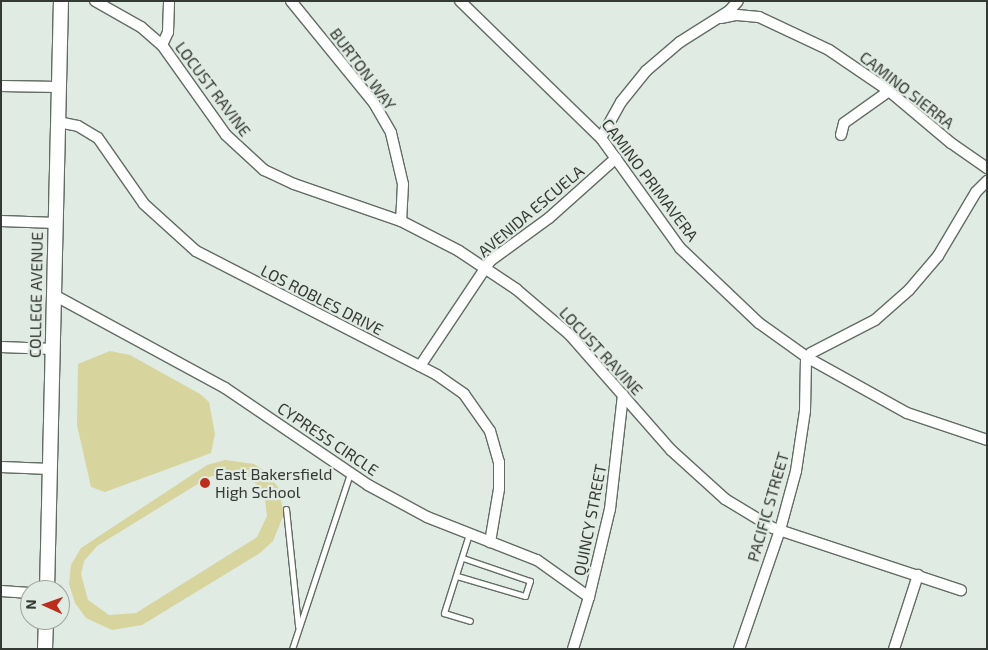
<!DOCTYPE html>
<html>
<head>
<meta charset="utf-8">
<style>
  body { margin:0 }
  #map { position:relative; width:988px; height:650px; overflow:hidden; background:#e0ebe3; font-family:"Exo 2",sans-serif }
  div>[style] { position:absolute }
  .green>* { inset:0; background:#d7d49d }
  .roads { filter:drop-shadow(1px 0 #626c65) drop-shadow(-1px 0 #626c65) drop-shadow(0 1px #626c65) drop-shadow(0 -1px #626c65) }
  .lane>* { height:5px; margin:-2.5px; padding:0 2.5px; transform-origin:2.5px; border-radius:2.5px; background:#fff }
  .street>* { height:10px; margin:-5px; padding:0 5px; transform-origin:5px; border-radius:5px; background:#fff }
  .secondary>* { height:14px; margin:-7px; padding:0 7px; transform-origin:7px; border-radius:7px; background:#fff }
  .dots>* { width:14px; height:14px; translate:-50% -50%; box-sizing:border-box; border:2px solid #e0ebe3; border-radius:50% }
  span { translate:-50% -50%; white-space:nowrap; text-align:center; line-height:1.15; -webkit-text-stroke:4.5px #e0ebe3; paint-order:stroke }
  .street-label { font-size:16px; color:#353936 }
  .poi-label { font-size:16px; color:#353936 }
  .left { translate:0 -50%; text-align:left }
  .frame { position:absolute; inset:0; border:2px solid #353936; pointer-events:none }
  .north { position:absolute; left:20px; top:580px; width:50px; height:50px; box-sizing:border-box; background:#e0ebe3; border:1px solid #9ca49e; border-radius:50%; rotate:272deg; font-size:14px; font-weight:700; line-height:20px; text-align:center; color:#353936 }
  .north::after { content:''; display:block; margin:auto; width:18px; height:22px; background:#bb2e1d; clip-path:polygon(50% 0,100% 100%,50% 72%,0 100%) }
</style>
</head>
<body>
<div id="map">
  <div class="green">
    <i style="clip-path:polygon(110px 351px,130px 355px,200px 394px,209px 402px,215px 434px,211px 453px,105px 492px,91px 487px,77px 425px,78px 364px)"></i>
    <i style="clip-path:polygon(evenodd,225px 460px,254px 464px,266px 472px,278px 487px,284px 514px,273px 541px,260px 553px,142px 625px,112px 630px,86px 618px,75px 603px,69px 584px,71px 565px,81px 548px,207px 465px,225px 460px,232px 471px,248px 476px,264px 492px,267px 516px,257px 537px,136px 613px,109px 615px,88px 600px,81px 574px,84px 561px,97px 546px,209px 477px,232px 471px)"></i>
  </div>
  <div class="roads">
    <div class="lane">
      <i style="left:286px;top:509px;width:118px;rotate:84.1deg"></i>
      <i style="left:469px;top:534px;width:83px;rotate:107.6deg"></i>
      <i style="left:444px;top:613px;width:27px;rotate:17deg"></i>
      <i style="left:457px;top:576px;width:71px;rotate:16.4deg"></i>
      <i style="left:525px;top:596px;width:16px;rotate:-72deg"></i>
      <i style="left:530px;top:581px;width:71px;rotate:-161.1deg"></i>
      <i style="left:292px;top:649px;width:184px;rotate:-71.7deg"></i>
    </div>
    <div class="street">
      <i style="left:95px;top:1px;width:53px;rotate:29.5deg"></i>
      <i style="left:141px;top:27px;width:28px;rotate:41deg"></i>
      <i style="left:162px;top:45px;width:110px;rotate:54.6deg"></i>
      <i style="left:226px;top:135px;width:52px;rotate:42.6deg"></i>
      <i style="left:264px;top:170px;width:33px;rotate:25deg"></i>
      <i style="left:294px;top:184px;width:113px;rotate:19.1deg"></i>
      <i style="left:401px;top:221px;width:65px;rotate:27.3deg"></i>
      <i style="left:459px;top:251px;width:69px;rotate:33.7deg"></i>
      <i style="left:516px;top:289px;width:71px;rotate:40.4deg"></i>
      <i style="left:570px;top:335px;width:153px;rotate:48.7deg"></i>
      <i style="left:671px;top:450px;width:73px;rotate:42.2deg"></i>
      <i style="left:725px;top:499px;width:56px;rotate:31.1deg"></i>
      <i style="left:773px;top:528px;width:198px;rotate:18.3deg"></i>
      <i style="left:291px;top:1px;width:132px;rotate:50.9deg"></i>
      <i style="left:374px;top:103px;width:34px;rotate:60deg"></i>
      <i style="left:391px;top:133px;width:52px;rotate:76.8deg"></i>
      <i style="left:403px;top:184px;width:37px;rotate:93deg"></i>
      <i style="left:460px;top:1px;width:197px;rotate:44.2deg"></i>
      <i style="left:601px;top:138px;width:135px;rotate:54.3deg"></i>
      <i style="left:680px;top:248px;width:109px;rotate:43.5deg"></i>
      <i style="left:759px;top:323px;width:60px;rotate:35.5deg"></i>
      <i style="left:808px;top:358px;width:113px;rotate:29.1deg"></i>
      <i style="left:907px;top:413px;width:84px;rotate:18.6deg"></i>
      <i style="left:721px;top:18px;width:16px;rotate:-11deg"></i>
      <i style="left:737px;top:15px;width:22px;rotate:5deg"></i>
      <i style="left:759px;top:17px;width:77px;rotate:25.2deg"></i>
      <i style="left:829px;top:50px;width:73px;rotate:34.3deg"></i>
      <i style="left:889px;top:91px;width:81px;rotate:40deg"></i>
      <i style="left:951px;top:143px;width:44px;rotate:34.8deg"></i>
      <i style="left:162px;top:45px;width:14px;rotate:-65deg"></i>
      <i style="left:168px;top:32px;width:31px;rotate:-88deg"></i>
      <i style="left:1px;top:86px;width:58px;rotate:1deg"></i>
      <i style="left:58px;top:122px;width:20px;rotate:11deg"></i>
      <i style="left:78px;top:126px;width:23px;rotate:31deg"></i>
      <i style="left:98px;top:138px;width:80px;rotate:55.1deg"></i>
      <i style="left:144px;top:204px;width:70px;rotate:42.1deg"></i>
      <i style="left:196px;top:251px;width:271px;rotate:27.2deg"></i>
      <i style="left:437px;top:375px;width:33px;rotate:35deg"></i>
      <i style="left:464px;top:394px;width:45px;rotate:54.9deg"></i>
      <i style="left:490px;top:431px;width:32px;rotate:74deg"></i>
      <i style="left:499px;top:462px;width:27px;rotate:90deg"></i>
      <i style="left:499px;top:489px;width:54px;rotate:99.6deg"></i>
      <i style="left:841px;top:135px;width:12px;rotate:-76deg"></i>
      <i style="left:844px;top:123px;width:55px;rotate:-35.4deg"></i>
      <i style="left:601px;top:138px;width:41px;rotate:-60.9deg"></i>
      <i style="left:621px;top:102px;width:40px;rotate:-51deg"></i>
      <i style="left:646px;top:71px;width:45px;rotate:-40.5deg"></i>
      <i style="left:680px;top:42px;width:58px;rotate:-32.3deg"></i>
      <i style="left:729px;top:11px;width:13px;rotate:-48deg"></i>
      <i style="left:1px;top:221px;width:55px;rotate:2.1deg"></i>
      <i style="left:54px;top:295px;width:195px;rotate:28.5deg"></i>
      <i style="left:225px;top:388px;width:173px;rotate:34.1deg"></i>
      <i style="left:368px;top:485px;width:67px;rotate:28.5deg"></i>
      <i style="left:427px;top:517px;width:118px;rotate:21.4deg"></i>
      <i style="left:537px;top:560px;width:64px;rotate:35.4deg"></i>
      <i style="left:1px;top:347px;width:52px;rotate:2.2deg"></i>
      <i style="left:420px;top:366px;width:126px;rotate:-56.3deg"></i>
      <i style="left:490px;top:261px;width:73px;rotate:-36.1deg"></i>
      <i style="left:549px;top:218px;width:90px;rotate:-41.8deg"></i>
      <i style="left:1px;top:467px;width:49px;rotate:2.3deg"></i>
      <i style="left:1px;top:591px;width:29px;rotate:4deg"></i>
      <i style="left:573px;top:649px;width:54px;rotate:-72.9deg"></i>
      <i style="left:589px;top:597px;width:90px;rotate:-76.6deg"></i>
      <i style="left:610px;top:509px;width:115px;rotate:-83.5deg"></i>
      <i style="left:739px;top:649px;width:126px;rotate:-71deg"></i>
      <i style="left:780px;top:530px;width:61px;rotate:-74.8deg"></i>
      <i style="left:796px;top:471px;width:61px;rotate:-81.5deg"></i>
      <i style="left:805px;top:411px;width:50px;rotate:-88.9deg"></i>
      <i style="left:806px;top:361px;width:9px;rotate:-58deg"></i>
      <i style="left:811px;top:353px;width:72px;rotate:-27.3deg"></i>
      <i style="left:875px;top:320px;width:45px;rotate:-41.4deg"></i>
      <i style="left:909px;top:290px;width:45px;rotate:-49.5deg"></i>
      <i style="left:938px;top:256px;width:74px;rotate:-59.3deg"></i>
      <i style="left:976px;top:192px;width:16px;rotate:-45deg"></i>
      <i style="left:894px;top:649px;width:78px;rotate:-72deg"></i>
    </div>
    <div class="secondary">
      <i style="left:47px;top:590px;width:589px;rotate:-88.64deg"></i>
      <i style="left:45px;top:649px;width:29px;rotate:-88deg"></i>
    </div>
  </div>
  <div class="dots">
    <i style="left:205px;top:483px;background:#bb2e1d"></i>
  </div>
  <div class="street-label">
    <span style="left:363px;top:69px;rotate:53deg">BURTON WAY</span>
    <span style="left:213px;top:89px;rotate:53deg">LOCUST RAVINE</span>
    <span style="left:907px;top:90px;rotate:38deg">CAMINO SIERRA</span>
    <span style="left:650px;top:180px;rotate:53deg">CAMINO PRIMAVERA</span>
    <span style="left:531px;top:211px;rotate:-40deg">AVENIDA ESCUELA</span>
    <span style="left:36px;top:295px;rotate:-89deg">COLLEGE AVENUE</span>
    <span style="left:322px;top:300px;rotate:27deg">LOS ROBLES DRIVE</span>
    <span style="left:601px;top:351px;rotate:47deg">LOCUST RAVINE</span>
    <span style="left:328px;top:439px;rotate:34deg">CYPRESS CIRCLE</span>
    <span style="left:768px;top:507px;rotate:-74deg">PACIFIC STREET</span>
    <span style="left:590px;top:520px;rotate:-79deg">QUINCY STREET</span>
  </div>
  <div class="poi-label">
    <span class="left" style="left:215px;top:483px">East Bakersfield<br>High School</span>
  </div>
  <div class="frame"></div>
  <div class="north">N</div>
</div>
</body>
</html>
